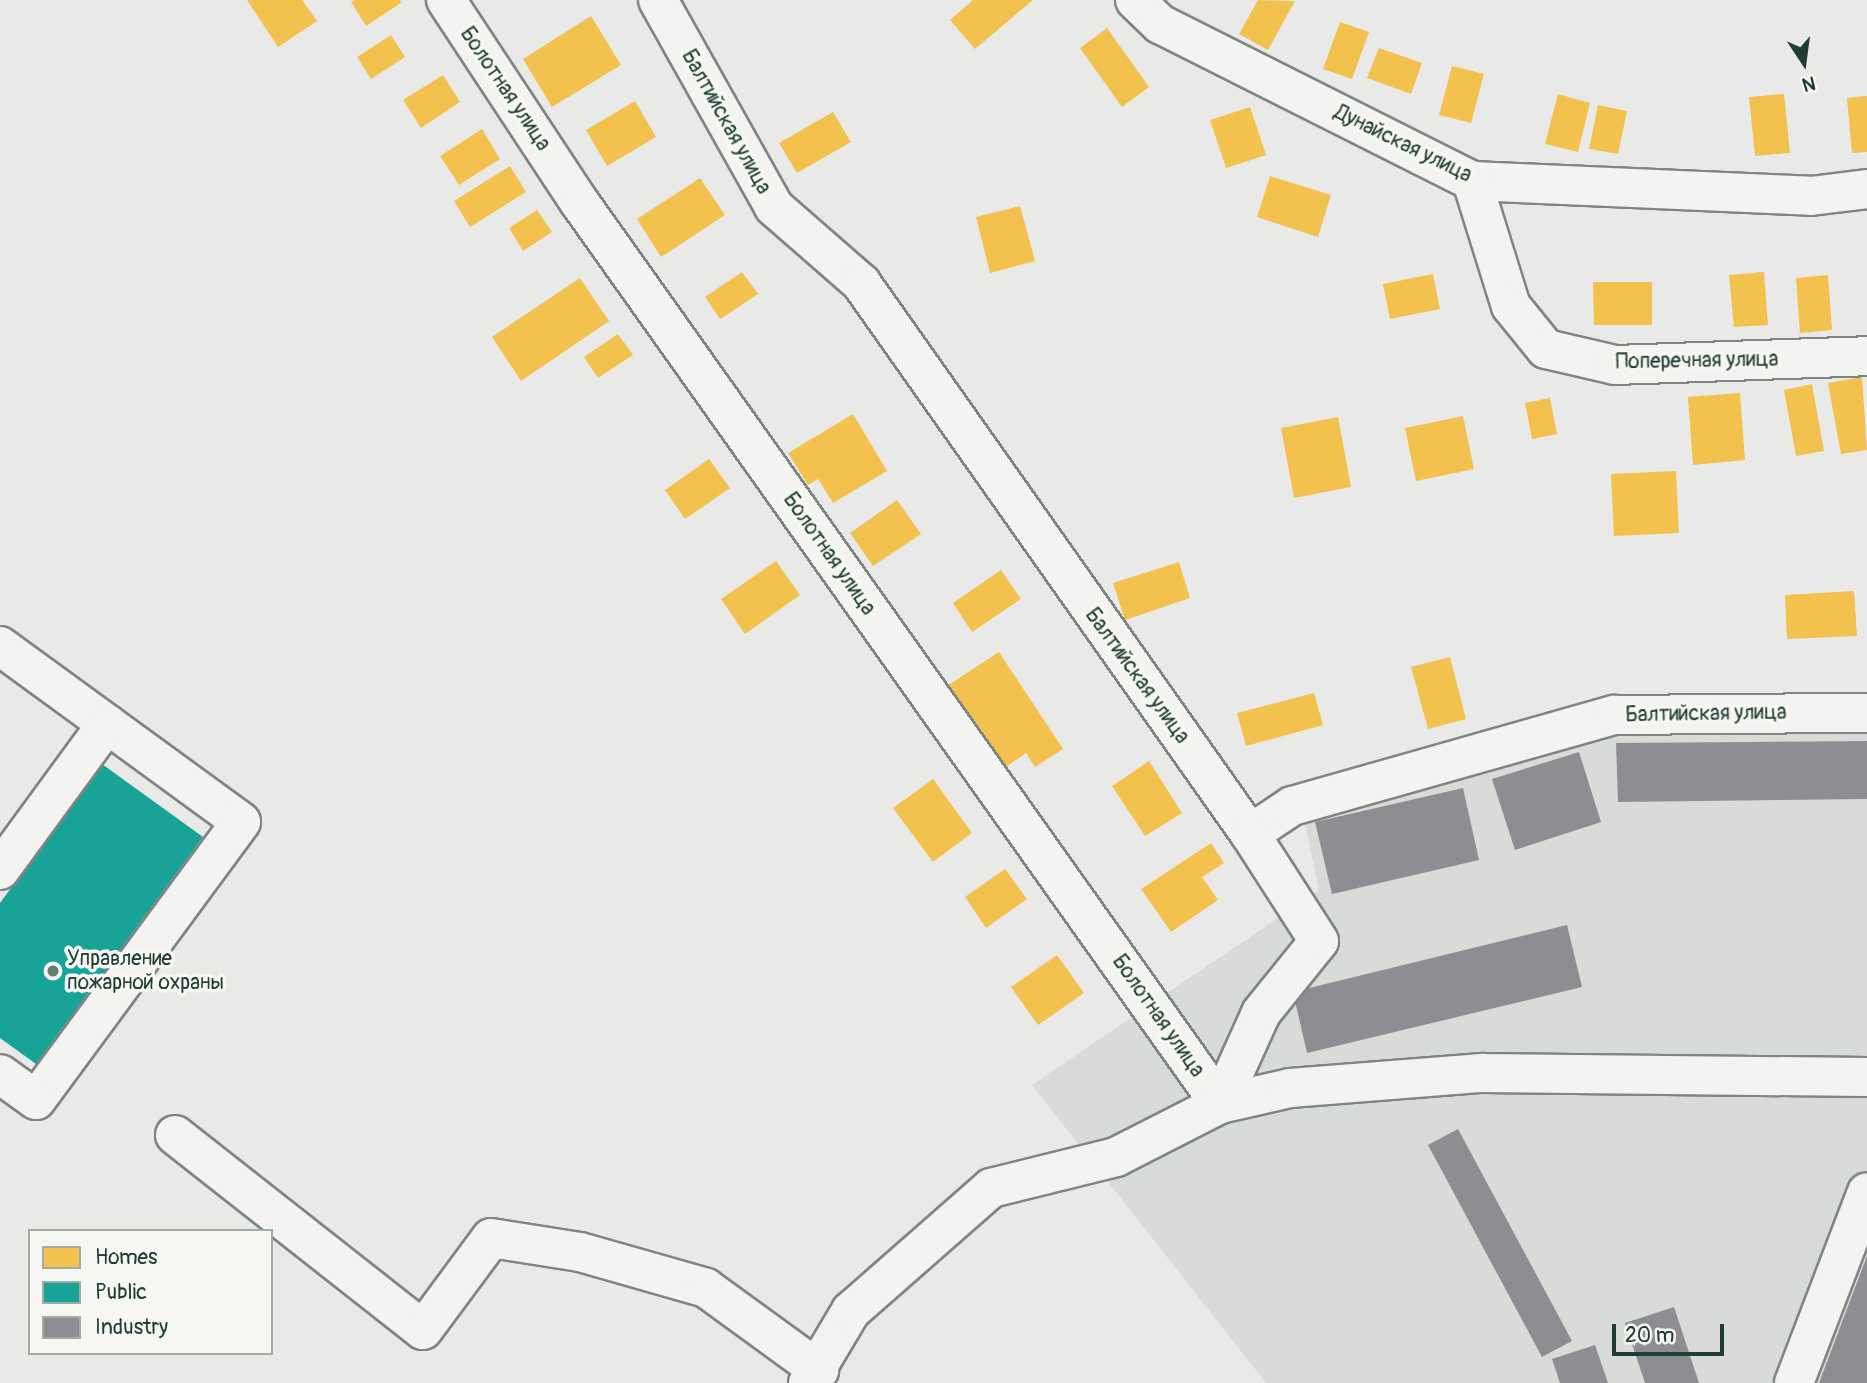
<!DOCTYPE html>
<html>
<head>
<meta charset="utf-8">
<style>
  body { margin:0 }
  #map { position:relative; width:1867px; height:1383px; overflow:hidden; background:#e9eae8; font-family:Pangolin,sans-serif }
  div>[style] { position:absolute }
  .built>* { inset:0; background:#d8dbd8 }
  .homes>* { inset:0; background:#f2c14e }
  .public>* { inset:0; background:#17a398 }
  .industry>* { inset:0; background:#8d8d92 }
  .roads { filter:drop-shadow(2px 0 #7f8583) drop-shadow(-2px 0 #7f8583) drop-shadow(0 2px #7f8583) drop-shadow(0 -2px #7f8583) }
  .minor>* { height:38px; margin:-19px; padding:0 19px; transform-origin:19px; border-radius:19px; background:#f3f3f1 }
  .dots>* { width:19px; height:19px; translate:-50% -50%; box-sizing:border-box; border:4px solid #f6f6f2; border-radius:50% }
  span { translate:-50% -50%; white-space:nowrap; text-align:center; line-height:1.15; -webkit-text-stroke:7px #f6f6f2; paint-order:stroke }
  .street-label { font-size:21px; color:#1f3d34 }
  .poi-label { font-size:21px; color:#1f3d34 }
  .left { translate:0 -50%; text-align:left }
  .legend { position:absolute; left:28px; top:1229px; width:245px; height:126px; box-sizing:border-box; background:#f6f6f2; border:2px solid #a0aca6; margin:0; padding:9px 12px; list-style:none; font-size:21px; color:#1f3d34 }
  .legend li { display:flex; align-items:center; gap:14px; height:35px }
  .legend b { width:35px; border:2px solid #a0aca6 }
  .north { position:absolute; left:1769px; top:28px; width:70px; height:70px; -webkit-text-stroke:5px #f6f6f2; paint-order:stroke; rotate:167deg; font-size:19px; font-weight:700; line-height:28px; text-align:center; color:#1f3d34 }
  .north::after { content:''; display:block; margin:auto; width:24px; height:32px; background:#1f3d34; clip-path:polygon(50% 0,100% 100%,50% 72%,0 100%) }
  .scale { position:absolute; left:1612px; top:1324px; width:112px; height:32px; box-sizing:border-box; border:4px solid #1f3d34; border-top:0; padding-left:9px; font-size:21px; line-height:24px; white-space:nowrap; color:#1f3d34; -webkit-text-stroke:5px #f6f6f2; paint-order:stroke }
</style>
</head>
<body>
<div id="map">
  <div class="built">
    <i style="clip-path:polygon(1867px 728px,1867px 1383px,1266px 1383px,1032px 1085px,1319px 890px,1303px 816px,1616px 732px)"></i>
  </div>
  <div class="homes">
    <i style="clip-path:polygon(247px 0,302px 0,317px 21px,278px 47px)"></i>
    <i style="clip-path:polygon(355px 0,400px 0,401px 3px,366px 26px,351px 2px)"></i>
    <i style="clip-path:polygon(973px 0,1033px 0,975px 49px,950px 20px)"></i>
    <i style="clip-path:polygon(1258px 0,1295px 1px,1268px 50px,1239px 34px)"></i>
    <i style="clip-path:polygon(591px 16px,621px 65px,552px 107px,523px 59px)"></i>
    <i style="clip-path:polygon(1340px 22px,1369px 32px,1352px 79px,1323px 69px)"></i>
    <i style="clip-path:polygon(1107px 28px,1149px 87px,1122px 107px,1080px 48px)"></i>
    <i style="clip-path:polygon(391px 35px,405px 57px,371px 79px,357px 57px)"></i>
    <i style="clip-path:polygon(1379px 48px,1422px 63px,1411px 94px,1367px 78px)"></i>
    <i style="clip-path:polygon(1452px 66px,1484px 74px,1471px 123px,1439px 115px)"></i>
    <i style="clip-path:polygon(443px 75px,460px 102px,421px 128px,403px 100px)"></i>
    <i style="clip-path:polygon(1558px 94px,1590px 103px,1578px 152px,1545px 144px)"></i>
    <i style="clip-path:polygon(1784px 94px,1790px 153px,1755px 156px,1749px 97px)"></i>
    <i style="clip-path:polygon(1867px 96px,1867px 152px,1852px 153px,1847px 98px)"></i>
    <i style="clip-path:polygon(635px 101px,656px 137px,607px 166px,586px 130px)"></i>
    <i style="clip-path:polygon(1598px 105px,1627px 111px,1618px 154px,1589px 149px)"></i>
    <i style="clip-path:polygon(1250px 107px,1266px 155px,1226px 168px,1210px 120px)"></i>
    <i style="clip-path:polygon(833px 112px,851px 142px,797px 173px,779px 143px)"></i>
    <i style="clip-path:polygon(482px 129px,500px 159px,459px 185px,440px 156px)"></i>
    <i style="clip-path:polygon(510px 166px,526px 192px,470px 227px,454px 201px)"></i>
    <i style="clip-path:polygon(1270px 176px,1331px 195px,1318px 237px,1257px 217px)"></i>
    <i style="clip-path:polygon(700px 178px,725px 215px,661px 257px,637px 219px)"></i>
    <i style="clip-path:polygon(1020px 206px,1035px 261px,990px 273px,976px 217px)"></i>
    <i style="clip-path:polygon(537px 210px,552px 232px,523px 251px,509px 228px)"></i>
    <i style="clip-path:polygon(742px 272px,758px 294px,720px 319px,705px 297px)"></i>
    <i style="clip-path:polygon(1764px 272px,1768px 325px,1734px 327px,1729px 275px)"></i>
    <i style="clip-path:polygon(1433px 274px,1440px 309px,1390px 319px,1383px 284px)"></i>
    <i style="clip-path:polygon(1828px 275px,1832px 330px,1800px 333px,1796px 278px)"></i>
    <i style="clip-path:polygon(580px 278px,609px 321px,521px 381px,492px 337px)"></i>
    <i style="clip-path:polygon(1593px 282px,1652px 282px,1652px 325px,1594px 325px)"></i>
    <i style="clip-path:polygon(618px 334px,633px 355px,598px 378px,584px 357px)"></i>
    <i style="clip-path:polygon(1862px 377px,1867px 450px,1841px 454px,1828px 383px)"></i>
    <i style="clip-path:polygon(1812px 384px,1824px 451px,1796px 456px,1784px 390px)"></i>
    <i style="clip-path:polygon(1740px 393px,1745px 460px,1693px 465px,1688px 397px)"></i>
    <i style="clip-path:polygon(1550px 398px,1557px 434px,1532px 439px,1525px 403px)"></i>
    <i style="clip-path:polygon(853px 414px,887px 471px,833px 503px,818px 479px,808px 485px,788px 453px)"></i>
    <i style="clip-path:polygon(1463px 416px,1474px 469px,1416px 481px,1405px 428px)"></i>
    <i style="clip-path:polygon(1338px 417px,1351px 487px,1294px 498px,1281px 428px)"></i>
    <i style="clip-path:polygon(709px 459px,730px 488px,685px 519px,665px 490px)"></i>
    <i style="clip-path:polygon(1676px 471px,1679px 533px,1614px 536px,1611px 474px)"></i>
    <i style="clip-path:polygon(897px 500px,921px 534px,873px 566px,850px 533px)"></i>
    <i style="clip-path:polygon(776px 561px,800px 595px,745px 634px,721px 599px)"></i>
    <i style="clip-path:polygon(1179px 562px,1190px 598px,1125px 620px,1113px 583px)"></i>
    <i style="clip-path:polygon(1001px 570px,1021px 599px,972px 632px,953px 603px)"></i>
    <i style="clip-path:polygon(1854px 591px,1857px 636px,1787px 639px,1785px 595px)"></i>
    <i style="clip-path:polygon(999px 652px,1063px 749px,1035px 767px,1026px 753px,1003px 769px,947px 686px)"></i>
    <i style="clip-path:polygon(1450px 657px,1466px 719px,1428px 729px,1411px 667px)"></i>
    <i style="clip-path:polygon(1314px 693px,1323px 725px,1246px 746px,1237px 713px)"></i>
    <i style="clip-path:polygon(1149px 761px,1182px 813px,1145px 836px,1112px 786px)"></i>
    <i style="clip-path:polygon(933px 779px,972px 833px,933px 862px,893px 808px)"></i>
    <i style="clip-path:polygon(1211px 843px,1224px 863px,1202px 877px,1218px 900px,1171px 932px,1141px 889px)"></i>
    <i style="clip-path:polygon(1005px 869px,1027px 899px,986px 928px,965px 897px)"></i>
    <i style="clip-path:polygon(1057px 955px,1084px 993px,1038px 1025px,1011px 987px)"></i>
  </div>
  <div class="public">
    <i style="clip-path:polygon(102px 764px,203px 837px,36px 1064px,0 1038px,0 903px)"></i>
  </div>
  <div class="industry">
    <i style="clip-path:polygon(1867px 741px,1867px 799px,1618px 802px,1616px 743px)"></i>
    <i style="clip-path:polygon(1579px 752px,1601px 822px,1515px 850px,1492px 779px)"></i>
    <i style="clip-path:polygon(1463px 788px,1479px 860px,1332px 894px,1315px 822px)"></i>
    <i style="clip-path:polygon(1567px 925px,1582px 987px,1307px 1053px,1293px 992px)"></i>
    <i style="clip-path:polygon(1458px 1129px,1572px 1341px,1542px 1357px,1428px 1145px)"></i>
    <i style="clip-path:polygon(1867px 1256px,1867px 1383px,1819px 1383px)"></i>
    <i style="clip-path:polygon(1674px 1307px,1699px 1383px,1645px 1383px,1625px 1323px)"></i>
    <i style="clip-path:polygon(1595px 1345px,1608px 1383px,1560px 1383px,1552px 1359px)"></i>
  </div>
  <div class="roads">
    <div class="minor">
      <i style="left:446px;top:0;width:243px;rotate:56.6deg"></i>
      <i style="left:580px;top:203px;width:1105px;rotate:54.61deg"></i>
      <i style="left:658px;top:0;width:237px;rotate:60.7deg"></i>
      <i style="left:774px;top:207px;width:116px;rotate:41.1deg"></i>
      <i style="left:861px;top:283px;width:674px;rotate:54.78deg"></i>
      <i style="left:1250px;top:834px;width:50px;rotate:-33.7deg"></i>
      <i style="left:1292px;top:806px;width:335px;rotate:-15.8deg"></i>
      <i style="left:1614px;top:715px;width:253px;rotate:-0.5deg"></i>
      <i style="left:1135px;top:0;width:35px;rotate:44deg"></i>
      <i style="left:1160px;top:24px;width:349px;rotate:26.7deg"></i>
      <i style="left:1472px;top:181px;width:339px;rotate:2.5deg"></i>
      <i style="left:1811px;top:196px;width:56px;rotate:-7.1deg"></i>
      <i style="left:1472px;top:181px;width:131px;rotate:72.7deg"></i>
      <i style="left:1511px;top:306px;width:55px;rotate:50.9deg"></i>
      <i style="left:1546px;top:349px;width:71px;rotate:13.1deg"></i>
      <i style="left:1615px;top:365px;width:252px;rotate:-2deg"></i>
      <i style="left:0;top:646px;width:298px;rotate:36.1deg"></i>
      <i style="left:241px;top:822px;width:345px;rotate:126.4deg"></i>
      <i style="left:36px;top:1100px;width:44px;rotate:-144.2deg"></i>
      <i style="left:0;top:870px;width:181px;rotate:-53.8deg"></i>
      <i style="left:1220px;top:1104px;width:100px;rotate:-65.7deg"></i>
      <i style="left:1261px;top:1013px;width:92px;rotate:-51.1deg"></i>
      <i style="left:1319px;top:941px;width:127px;rotate:-122.8deg"></i>
      <i style="left:175px;top:1135px;width:315px;rotate:38.2deg"></i>
      <i style="left:423px;top:1330px;width:114px;rotate:-53.5deg"></i>
      <i style="left:491px;top:1238px;width:90px;rotate:8.9deg"></i>
      <i style="left:580px;top:1252px;width:131px;rotate:15.9deg"></i>
      <i style="left:706px;top:1288px;width:140px;rotate:36deg"></i>
      <i style="left:808px;top:1383px;width:84px;rotate:-59.2deg"></i>
      <i style="left:851px;top:1311px;width:186px;rotate:-41.3deg"></i>
      <i style="left:991px;top:1188px;width:129px;rotate:-13.9deg"></i>
      <i style="left:1116px;top:1157px;width:117px;rotate:-27deg"></i>
      <i style="left:1220px;top:1104px;width:72px;rotate:-12.9deg"></i>
      <i style="left:1290px;top:1088px;width:193px;rotate:-4.5deg"></i>
      <i style="left:1482px;top:1073px;width:385px;rotate:0.6deg"></i>
      <i style="left:1794px;top:1383px;width:204px;rotate:-69.1deg"></i>
    </div>
  </div>
  <div class="dots">
    <i style="left:53px;top:971px;background:#667a73"></i>
  </div>
  <div class="street-label">
    <span style="left:505px;top:89px;rotate:56deg">Болотная улица</span>
    <span style="left:726px;top:122px;rotate:61deg">Балтийская улица</span>
    <span style="left:1403px;top:144px;rotate:26deg">Дунайская улица</span>
    <span style="left:1697px;top:361px;rotate:-1deg">Поперечная улица</span>
    <span style="left:829px;top:554px;rotate:55deg">Болотная улица</span>
    <span style="left:1137px;top:676px;rotate:54deg">Балтийская улица</span>
    <span style="left:1706px;top:714px;rotate:-1deg">Балтийская улица</span>
    <span style="left:1158px;top:1016px;rotate:55deg">Болотная улица</span>
  </div>
  <div class="poi-label">
    <span class="left" style="left:67px;top:971px">Управление<br>пожарной охраны</span>
  </div>
  <ul class="legend">
  <li><b style="height:19px;background:#f2c14e"></b>Homes</li>
  <li><b style="height:19px;background:#17a398"></b>Public</li>
  <li><b style="height:19px;background:#8d8d92"></b>Industry</li>
  </ul>
  <div class="north">N</div>
  <div class="scale">20 m</div>
</div>
</body>
</html>
